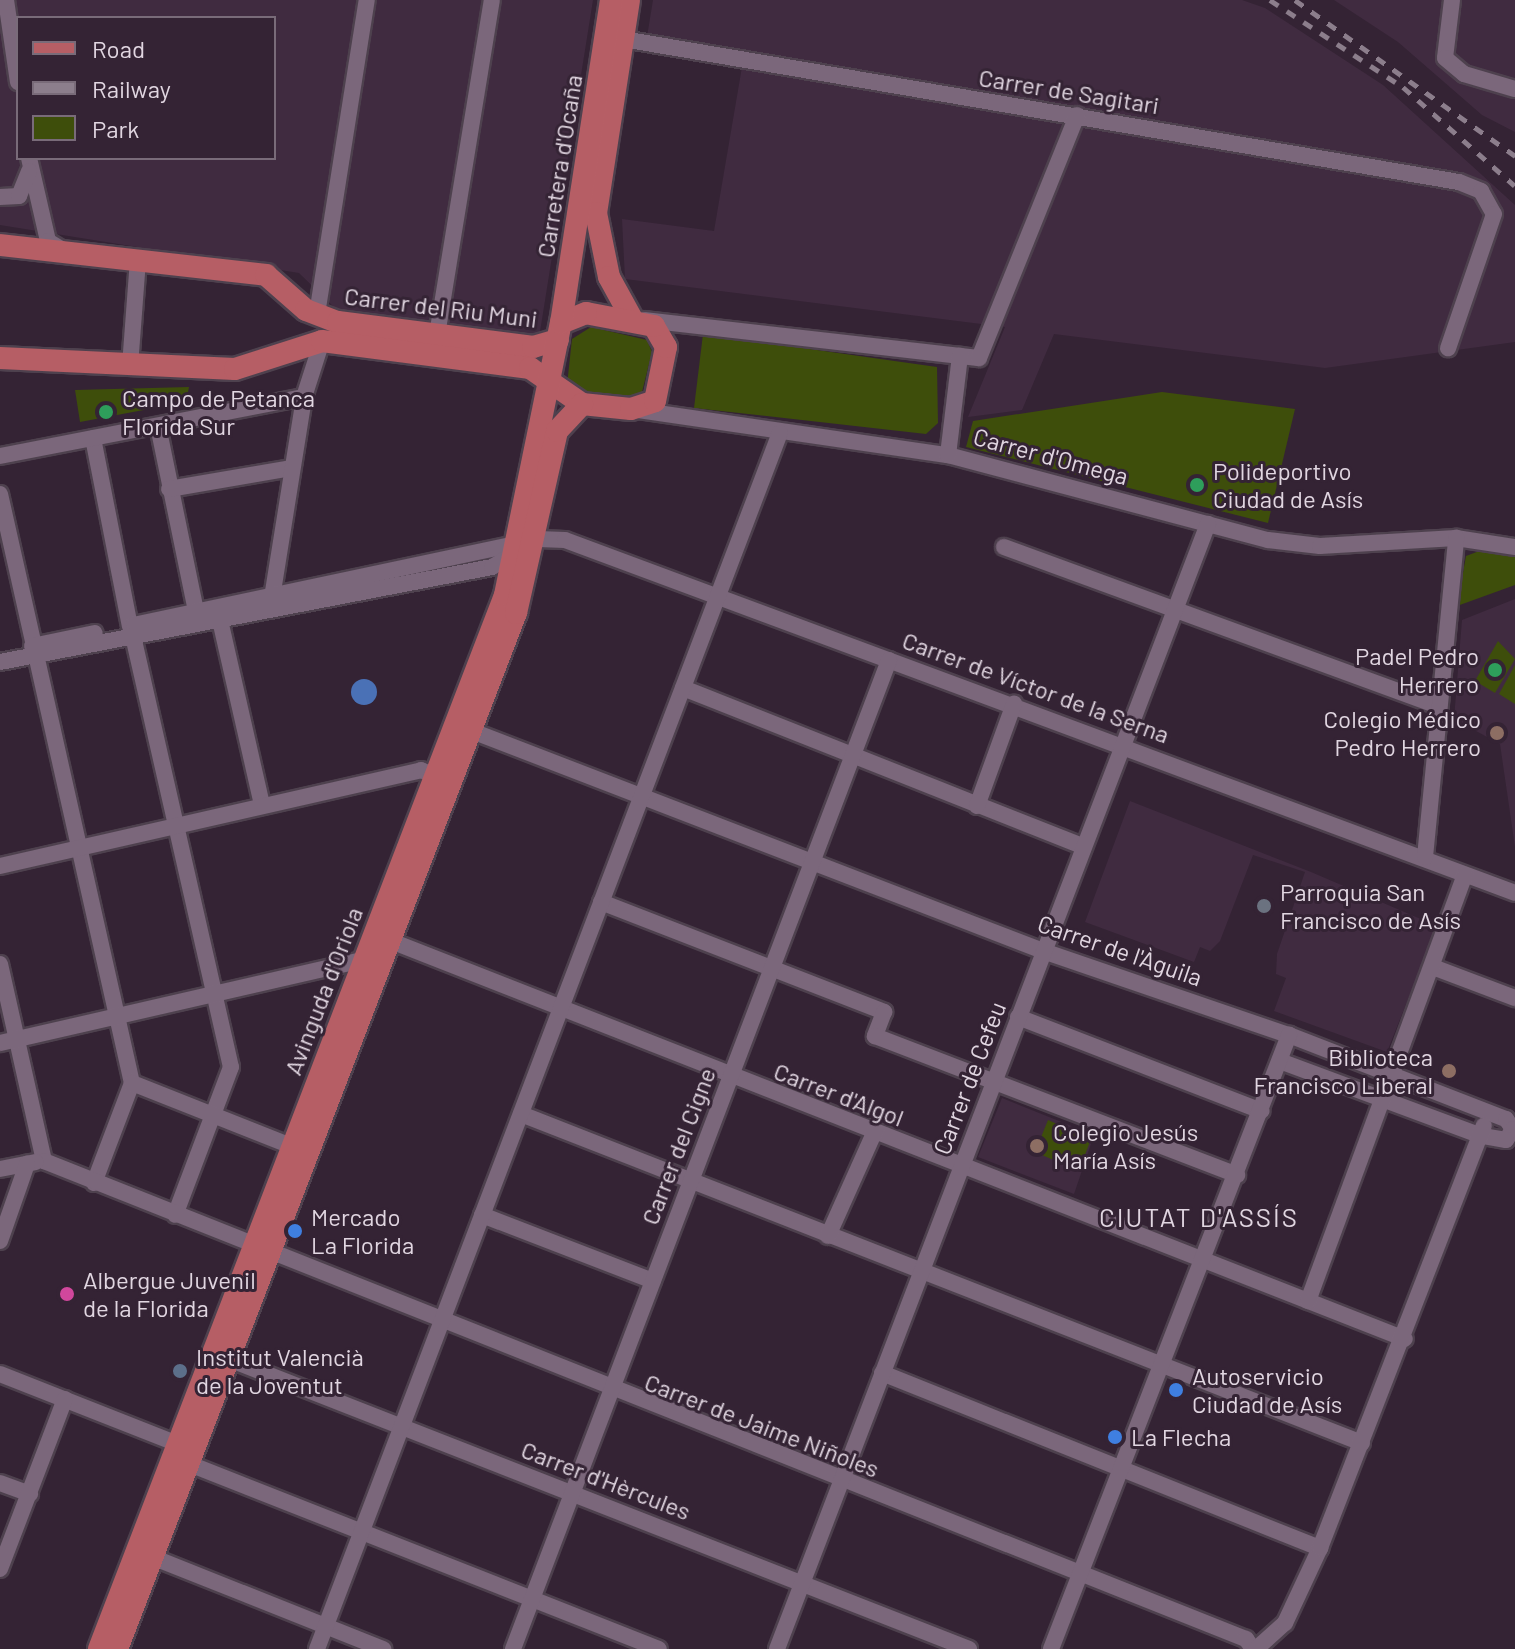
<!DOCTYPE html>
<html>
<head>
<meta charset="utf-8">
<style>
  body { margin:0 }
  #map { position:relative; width:1515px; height:1649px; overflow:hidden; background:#342334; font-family:Barlow,sans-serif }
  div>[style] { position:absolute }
  .built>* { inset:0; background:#402b40 }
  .green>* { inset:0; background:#3e4e0b }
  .water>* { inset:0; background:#4a71b6 }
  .round { border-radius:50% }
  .roads { filter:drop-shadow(2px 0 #4e414e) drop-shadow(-2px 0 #4e414e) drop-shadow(0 2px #4e414e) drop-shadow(0 -2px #4e414e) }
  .minor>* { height:16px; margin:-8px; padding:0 8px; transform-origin:8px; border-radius:8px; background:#7b677b }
  .major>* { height:22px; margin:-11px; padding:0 11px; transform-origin:11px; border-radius:11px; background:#b65e65 }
  .rail>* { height:5px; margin-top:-2.5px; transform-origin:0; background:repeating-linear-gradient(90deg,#8c7e8c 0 10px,transparent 0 20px) }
  .dots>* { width:22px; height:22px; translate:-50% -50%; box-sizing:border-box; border:4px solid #342334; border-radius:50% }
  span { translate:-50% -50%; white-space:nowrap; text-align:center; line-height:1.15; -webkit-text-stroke:6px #342334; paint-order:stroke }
  .street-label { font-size:24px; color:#e1d6e1 }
  .poi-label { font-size:24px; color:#e1d6e1 }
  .left { translate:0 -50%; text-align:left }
  .right { translate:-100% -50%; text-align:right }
  .neighbourhood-label { font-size:26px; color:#e1d6e1; letter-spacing:2px }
  .legend { position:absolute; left:16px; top:16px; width:260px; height:144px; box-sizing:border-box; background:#342334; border:2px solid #796b79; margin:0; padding:10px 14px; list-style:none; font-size:24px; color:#e1d6e1 }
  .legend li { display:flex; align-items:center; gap:16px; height:40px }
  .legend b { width:40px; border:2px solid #796b79 }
</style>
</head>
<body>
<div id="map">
  <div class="built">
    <i style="clip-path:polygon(evenodd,0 0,593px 0,539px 338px,340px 313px,299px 273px,0 225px,0 0,18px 18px,274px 18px,274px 158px,18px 158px,18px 18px)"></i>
    <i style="clip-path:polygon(653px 0,1242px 0,1265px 8px,1383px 85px,1515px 205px,1515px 342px,1325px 368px,1054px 334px,1022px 410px,968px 417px,1005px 327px,625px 279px,622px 219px,714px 231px,743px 61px,646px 43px)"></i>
    <i style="clip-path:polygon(1334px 0,1515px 0,1515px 132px,1482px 115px,1398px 42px)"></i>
    <i style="clip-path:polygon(1515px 599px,1515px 847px,1500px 744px,1454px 719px,1462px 620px)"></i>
    <i style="clip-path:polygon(1130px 801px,1311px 872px,1437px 926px,1387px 1052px,1274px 1011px,1286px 978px,1276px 974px,1277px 954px,1305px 872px,1253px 855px,1220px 941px,1210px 951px,1200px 947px,1194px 962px,1085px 922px)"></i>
    <i style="clip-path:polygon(1002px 1098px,1094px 1135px,1074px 1194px,978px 1157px)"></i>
  </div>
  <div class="green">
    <i style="clip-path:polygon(591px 327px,647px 340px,652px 352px,641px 396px,585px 395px,567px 385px,572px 339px)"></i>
    <i style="clip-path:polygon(703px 334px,937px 367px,938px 423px,926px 434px,694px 408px)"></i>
    <i style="clip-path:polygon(189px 387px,186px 402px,80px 422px,75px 390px)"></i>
    <i style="clip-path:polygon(1162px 392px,1295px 409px,1268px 523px,966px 447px,973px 421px)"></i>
    <i style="clip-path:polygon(1482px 550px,1515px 557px,1515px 585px,1457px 606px,1466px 556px)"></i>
    <i style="clip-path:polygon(1498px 641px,1515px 659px,1495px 693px,1475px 681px)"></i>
    <i style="clip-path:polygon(1515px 665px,1515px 704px,1499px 694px)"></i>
    <i style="clip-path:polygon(1048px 1120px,1091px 1139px,1079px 1171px,1035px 1152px)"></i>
  </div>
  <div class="water">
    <i class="round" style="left:351px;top:679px;width:26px;height:26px"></i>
  </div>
  <div class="roads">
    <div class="minor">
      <i style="left:6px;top:0;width:83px;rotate:81.7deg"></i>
      <i style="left:1452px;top:0;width:58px;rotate:96.9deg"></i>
      <i style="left:1445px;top:58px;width:25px;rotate:40deg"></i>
      <i style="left:1464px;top:74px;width:53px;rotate:16.4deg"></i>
      <i style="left:623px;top:39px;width:848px;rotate:9.71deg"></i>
      <i style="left:1459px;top:182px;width:24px;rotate:22deg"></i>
      <i style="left:1481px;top:191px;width:26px;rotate:61deg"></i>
      <i style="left:1494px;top:214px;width:142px;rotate:108.9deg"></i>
      <i style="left:29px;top:158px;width:85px;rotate:77.1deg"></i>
      <i style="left:48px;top:241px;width:17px;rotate:31deg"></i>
      <i style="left:0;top:197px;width:19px;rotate:-3deg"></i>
      <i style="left:19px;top:196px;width:27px;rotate:-68deg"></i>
      <i style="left:317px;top:314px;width:318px;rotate:-81deg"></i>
      <i style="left:645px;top:320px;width:336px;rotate:6.5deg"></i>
      <i style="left:979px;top:358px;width:262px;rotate:-68deg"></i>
      <i style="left:437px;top:335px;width:339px;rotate:-80.7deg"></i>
      <i style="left:130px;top:366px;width:107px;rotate:-85.7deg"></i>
      <i style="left:631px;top:409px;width:320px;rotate:8.3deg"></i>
      <i style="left:948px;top:455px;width:331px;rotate:14.9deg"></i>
      <i style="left:1268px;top:540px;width:52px;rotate:6.6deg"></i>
      <i style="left:1320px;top:546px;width:136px;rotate:-3.4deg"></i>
      <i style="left:1456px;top:538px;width:60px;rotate:8.7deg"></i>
      <i style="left:158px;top:426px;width:189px;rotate:78.4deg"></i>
      <i style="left:93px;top:438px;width:192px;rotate:78.9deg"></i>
      <i style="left:948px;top:455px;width:100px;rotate:-83.1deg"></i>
      <i style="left:0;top:456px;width:310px;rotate:-11deg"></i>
      <i style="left:169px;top:489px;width:125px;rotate:-9.7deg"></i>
      <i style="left:0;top:494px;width:604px;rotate:77.37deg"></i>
      <i style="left:132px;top:1083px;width:107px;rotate:110.8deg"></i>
      <i style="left:1004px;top:547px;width:463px;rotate:20.1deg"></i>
      <i style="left:271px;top:604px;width:210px;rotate:-80.9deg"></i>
      <i style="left:304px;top:397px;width:59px;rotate:-72.2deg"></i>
      <i style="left:220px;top:620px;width:190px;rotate:77.2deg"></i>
      <i style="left:134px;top:625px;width:389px;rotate:-12deg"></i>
      <i style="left:133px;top:636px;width:442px;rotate:77.2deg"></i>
      <i style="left:231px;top:1067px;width:158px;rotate:110.7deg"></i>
      <i style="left:32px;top:646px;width:64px;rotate:-11.7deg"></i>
      <i style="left:0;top:662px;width:501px;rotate:-10.93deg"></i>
      <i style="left:492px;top:567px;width:54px;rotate:-31.3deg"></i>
      <i style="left:538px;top:539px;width:27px;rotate:2deg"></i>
      <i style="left:565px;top:540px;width:1013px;rotate:20.38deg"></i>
      <i style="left:683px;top:688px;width:430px;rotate:21.6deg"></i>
      <i style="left:472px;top:731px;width:612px;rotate:21.07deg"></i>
      <i style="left:1043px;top:951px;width:260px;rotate:18.9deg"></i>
      <i style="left:1289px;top:1035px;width:233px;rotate:21.2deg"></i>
      <i style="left:1506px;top:1119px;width:12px;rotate:55deg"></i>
      <i style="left:1513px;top:1129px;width:13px;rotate:122deg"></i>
      <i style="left:1506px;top:1140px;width:27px;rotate:-170deg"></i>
      <i style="left:1479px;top:1135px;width:209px;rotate:-159.6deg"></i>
      <i style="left:977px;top:806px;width:109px;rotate:-70.1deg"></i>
      <i style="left:1425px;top:857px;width:321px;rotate:-84.4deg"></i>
      <i style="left:0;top:866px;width:432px;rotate:-12.8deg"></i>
      <i style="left:421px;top:770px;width:15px;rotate:23deg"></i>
      <i style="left:601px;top:902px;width:304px;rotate:21.2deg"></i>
      <i style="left:884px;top:1012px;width:26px;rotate:111deg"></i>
      <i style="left:875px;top:1036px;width:388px;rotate:21deg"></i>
      <i style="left:391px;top:941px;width:1089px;rotate:21.43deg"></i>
      <i style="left:0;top:964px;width:202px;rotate:77.4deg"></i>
      <i style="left:1433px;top:967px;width:88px;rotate:20.7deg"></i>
      <i style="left:1018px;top:1017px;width:261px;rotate:21.1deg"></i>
      <i style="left:0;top:1043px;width:372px;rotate:-12.9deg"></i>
      <i style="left:132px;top:1083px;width:171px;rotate:21.6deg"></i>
      <i style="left:521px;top:1114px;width:903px;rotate:21.37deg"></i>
      <i style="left:44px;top:1161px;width:1294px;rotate:21.69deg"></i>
      <i style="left:1246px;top:1639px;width:12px;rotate:55deg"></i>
      <i style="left:0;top:1169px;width:36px;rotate:-11deg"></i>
      <i style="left:482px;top:1215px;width:183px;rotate:21.1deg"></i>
      <i style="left:828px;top:1236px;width:115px;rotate:-65.9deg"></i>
      <i style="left:0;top:1241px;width:82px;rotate:-70.7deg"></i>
      <i style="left:1308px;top:1301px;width:454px;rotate:-69.8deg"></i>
      <i style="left:226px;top:1358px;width:798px;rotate:21.39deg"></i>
      <i style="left:882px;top:1373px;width:472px;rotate:21.8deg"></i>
      <i style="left:0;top:1374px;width:188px;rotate:21.5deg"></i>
      <i style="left:187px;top:1463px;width:507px;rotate:21.51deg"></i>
      <i style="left:0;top:1483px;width:32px;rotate:20deg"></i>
      <i style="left:152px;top:1557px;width:249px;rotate:21.7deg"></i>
      <i style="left:0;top:1569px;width:182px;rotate:-69.1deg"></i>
      <i style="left:317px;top:1649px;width:1301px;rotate:-69.16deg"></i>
      <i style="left:513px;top:1649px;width:1058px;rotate:-69.18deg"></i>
      <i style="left:777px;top:1649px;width:1205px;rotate:-69.04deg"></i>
      <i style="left:1051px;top:1649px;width:659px;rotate:-68.81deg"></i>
      <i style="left:1256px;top:1649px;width:39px;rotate:-42deg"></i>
      <i style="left:1285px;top:1623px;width:83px;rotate:-65deg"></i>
      <i style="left:1320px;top:1548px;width:453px;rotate:-68.8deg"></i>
    </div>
    <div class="major">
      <i style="left:629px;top:0;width:216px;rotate:98.8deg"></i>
      <i style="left:596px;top:213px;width:65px;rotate:78.5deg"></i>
      <i style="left:609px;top:277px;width:48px;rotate:61.3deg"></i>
      <i style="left:0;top:245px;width:268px;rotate:6.4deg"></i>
      <i style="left:266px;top:275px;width:53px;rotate:41.2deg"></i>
      <i style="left:306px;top:310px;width:34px;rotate:21deg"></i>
      <i style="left:338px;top:322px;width:197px;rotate:7.3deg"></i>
      <i style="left:533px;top:347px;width:26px;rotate:-16deg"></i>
      <i style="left:0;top:358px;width:235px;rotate:2.7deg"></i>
      <i style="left:235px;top:369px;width:91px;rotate:-17.8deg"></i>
      <i style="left:322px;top:341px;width:210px;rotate:7.4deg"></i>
      <i style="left:530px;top:368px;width:63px;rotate:34.7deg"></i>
      <i style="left:582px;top:404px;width:49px;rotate:5.8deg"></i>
      <i style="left:631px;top:409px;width:25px;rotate:-18deg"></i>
      <i style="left:655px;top:401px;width:55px;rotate:-78.5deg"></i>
      <i style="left:666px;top:347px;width:24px;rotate:-120deg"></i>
      <i style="left:654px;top:326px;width:69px;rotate:-169.2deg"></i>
      <i style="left:586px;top:313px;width:27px;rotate:158deg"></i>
      <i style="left:99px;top:1649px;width:1129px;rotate:-68.93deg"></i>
      <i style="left:505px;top:595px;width:278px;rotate:-78.4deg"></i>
      <i style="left:561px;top:323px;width:327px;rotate:-81.2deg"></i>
      <i style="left:117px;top:1649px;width:1110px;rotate:-68.94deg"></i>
      <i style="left:516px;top:613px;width:187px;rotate:-77.3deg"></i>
      <i style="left:557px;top:431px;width:37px;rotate:-47deg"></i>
    </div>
  </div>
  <div class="rail">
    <i style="left:1270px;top:0;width:159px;rotate:33.2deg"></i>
    <i style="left:1403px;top:87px;width:149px;rotate:41.5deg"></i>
    <i style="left:1295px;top:0;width:270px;rotate:35.3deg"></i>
  </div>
  <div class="dots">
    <i style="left:106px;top:412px;background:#2e9e5b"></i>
    <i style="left:1197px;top:485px;background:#2e9e5b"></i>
    <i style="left:1495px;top:670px;background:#2e9e5b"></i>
    <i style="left:1497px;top:733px;background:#8d6e63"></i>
    <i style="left:1264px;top:906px;background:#6b7280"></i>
    <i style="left:1449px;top:1071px;background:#8d6e63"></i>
    <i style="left:1037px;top:1146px;background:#8d6e63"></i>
    <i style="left:295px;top:1231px;background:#3f7fe0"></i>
    <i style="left:67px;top:1294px;background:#d1479c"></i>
    <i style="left:180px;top:1371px;background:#5c6f8a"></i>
    <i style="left:1176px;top:1390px;background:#3f7fe0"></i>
    <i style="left:1115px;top:1437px;background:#3f7fe0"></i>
  </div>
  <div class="street-label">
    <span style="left:1069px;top:91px;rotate:9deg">Carrer de Sagitari</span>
    <span style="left:559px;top:166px;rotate:-81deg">Carretera d'Ocaña</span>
    <span style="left:441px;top:307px;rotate:7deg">Carrer del Riu Muni</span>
    <span style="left:1051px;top:456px;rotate:15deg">Carrer d'Omega</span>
    <span style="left:1036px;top:687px;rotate:20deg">Carrer de Víctor de la Serna</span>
    <span style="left:1120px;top:950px;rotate:19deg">Carrer de l'Àguila</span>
    <span style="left:323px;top:991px;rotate:-69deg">Avinguda d'Oriola</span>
    <span style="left:969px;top:1078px;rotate:-69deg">Carrer de Cefeu</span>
    <span style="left:839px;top:1094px;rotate:21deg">Carrer d'Algol</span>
    <span style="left:678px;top:1146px;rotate:-69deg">Carrer del Cigne</span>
    <span style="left:762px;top:1425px;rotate:21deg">Carrer de Jaime Niñoles</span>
    <span style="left:606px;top:1480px;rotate:21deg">Carrer d'Hèrcules</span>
  </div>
  <div class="poi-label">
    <span class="left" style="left:122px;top:412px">Campo de Petanca<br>Florida Sur</span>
    <span class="left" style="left:1213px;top:485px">Polideportivo<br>Ciudad de Asís</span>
    <span class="right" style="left:1479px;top:670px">Padel Pedro<br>Herrero</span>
    <span class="right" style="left:1481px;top:733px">Colegio Médico<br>Pedro Herrero</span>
    <span class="left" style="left:1280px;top:906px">Parroquia San<br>Francisco de Asís</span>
    <span class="right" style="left:1433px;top:1071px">Biblioteca<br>Francisco Liberal</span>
    <span class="left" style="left:1053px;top:1146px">Colegio Jesús<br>María Asís</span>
    <span class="left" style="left:311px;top:1231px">Mercado<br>La Florida</span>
    <span class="left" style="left:83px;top:1294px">Albergue Juvenil<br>de la Florida</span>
    <span class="left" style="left:196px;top:1371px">Institut Valencià<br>de la Joventut</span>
    <span class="left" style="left:1192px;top:1390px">Autoservicio<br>Ciudad de Asís</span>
    <span class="left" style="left:1131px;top:1437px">La Flecha</span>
  </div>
  <div class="neighbourhood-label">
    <span style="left:1199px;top:1217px">CIUTAT D'ASSÍS</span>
  </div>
  <ul class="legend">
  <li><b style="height:10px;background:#b65e65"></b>Road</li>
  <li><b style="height:10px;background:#8c7e8c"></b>Railway</li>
  <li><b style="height:22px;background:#3e4e0b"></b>Park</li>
  </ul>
</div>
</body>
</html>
